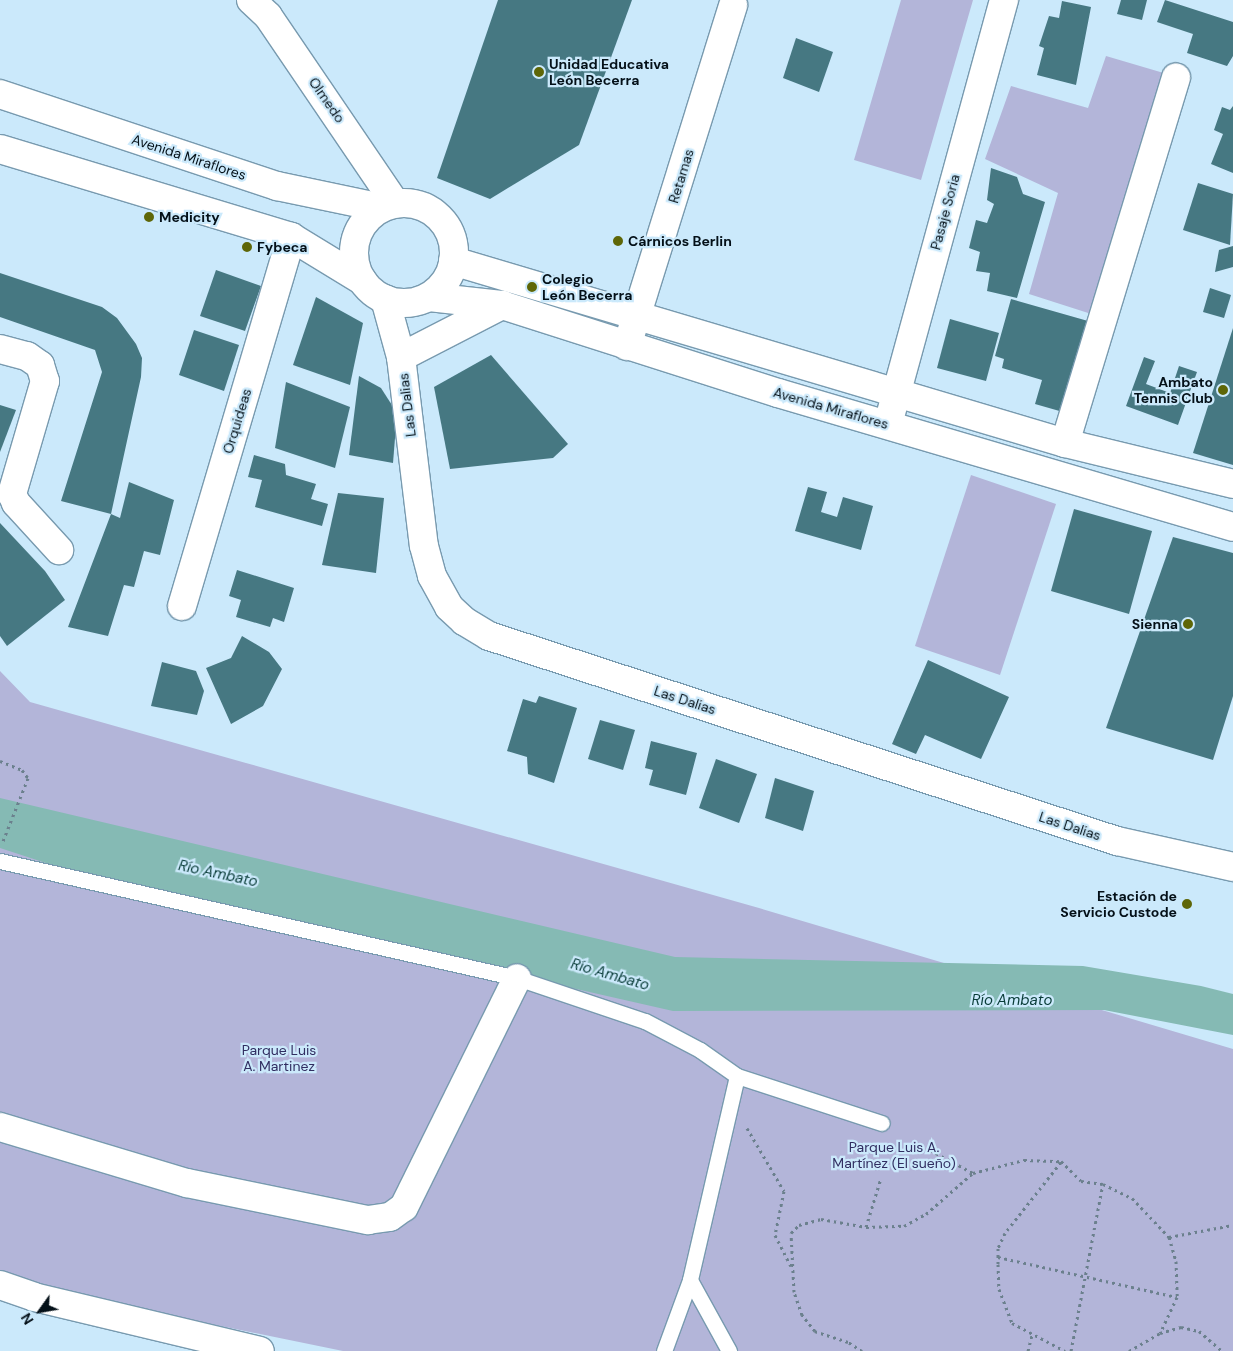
<!DOCTYPE html>
<html>
<head>
<meta charset="utf-8">
<style>
  body { margin:0 }
  #map { position:relative; width:1233px; height:1351px; overflow:hidden; background:#cbe9fb; font-family:"DM Sans",sans-serif }
  div>[style] { position:absolute }
  .green>* { inset:0; background:#b3b5d9 }
  .water>* { inset:0; background:#85bab4 }
  .building>* { inset:0; background:#467882 }
  .path>* { height:3px; margin-top:-1.5px; transform-origin:0; background:repeating-linear-gradient(90deg,#6b808d 0 2.5px,transparent 0 6.5px) }
  .roads { filter:drop-shadow(1px 0 #789aaf) drop-shadow(-1px 0 #789aaf) drop-shadow(0 1px #789aaf) drop-shadow(0 -1px #789aaf) }
  .lane>* { height:15px; margin:-7.5px; padding:0 7.5px; transform-origin:7.5px; border-radius:7.5px; background:#fff }
  .street>* { height:28px; margin:-14px; padding:0 14px; transform-origin:14px; border-radius:14px; background:#fff }
  .secondary>* { height:28px; margin:-14px; padding:0 14px; transform-origin:14px; border-radius:14px; background:#fff }
  .secondary>.ring { margin:-14px; padding:0; box-sizing:content-box; background:none; border:28px solid #fff; border-radius:50% }
  .dots>* { width:14px; height:14px; translate:-50% -50%; box-sizing:border-box; border:2px solid #cbe9fb; border-radius:50% }
  span { translate:-50% -50%; white-space:nowrap; text-align:center; line-height:1.15; -webkit-text-stroke:4.5px #cbe9fb; paint-order:stroke }
  .poi-label { font-size:14px; color:#041018; font-weight:700 }
  .left { translate:0 -50%; text-align:left }
  .right { translate:-100% -50%; text-align:right }
  .street-label { font-size:14px; color:#041018 }
  .park-label { font-size:14px; color:#312e61 }
  .water-label { font-size:15px; color:#093c38; font-style:italic }
  .north { position:absolute; left:15px; top:1286px; width:50px; height:50px; -webkit-text-stroke:4px #cbe9fb; paint-order:stroke; rotate:238deg; font-size:14px; font-weight:700; line-height:20px; text-align:center; color:#041018 }
  .north::after { content:''; display:block; margin:auto; width:18px; height:22px; background:#041018; clip-path:polygon(50% 0,100% 100%,50% 72%,0 100%) }
</style>
</head>
<body>
<div id="map">
  <div class="green">
    <i style="clip-path:polygon(901px 0,973px 0,921px 180px,854px 160px)"></i>
    <i style="clip-path:polygon(1106px 56px,1184px 79px,1110px 320px,1029px 294px,1058px 193px,985px 159px,1011px 86px,1088px 108px)"></i>
    <i style="clip-path:polygon(971px 475px,1056px 504px,1000px 675px,915px 646px)"></i>
    <i style="clip-path:polygon(0 671px,30px 702px,759px 908px,1233px 1049px,1233px 1351px,343px 1351px,54px 1292px,0 1272px)"></i>
  </div>
  <div class="water">
    <i style="clip-path:polygon(0 798px,675px 957px,1083px 966px,1201px 986px,1233px 994px,1233px 1035px,1104px 1010px,673px 1011px,104px 882px,0 848px)"></i>
  </div>
  <div class="building">
    <i style="clip-path:polygon(498px 0,632px 0,579px 145px,490px 199px,437px 178px)"></i>
    <i style="clip-path:polygon(1121px 0,1147px 0,1142px 20px,1117px 14px)"></i>
    <i style="clip-path:polygon(1165px 0,1233px 22px,1233px 56px,1227px 66px,1187px 53px,1193px 34px,1157px 22px)"></i>
    <i style="clip-path:polygon(1062px 1px,1091px 7px,1076px 85px,1037px 75px,1044px 48px,1039px 46px,1049px 16px,1059px 18px)"></i>
    <i style="clip-path:polygon(796px 38px,833px 52px,819px 92px,783px 78px)"></i>
    <i style="clip-path:polygon(1233px 106px,1233px 173px,1211px 164px,1223px 134px,1214px 130px,1222px 107px,1230px 110px)"></i>
    <i style="clip-path:polygon(991px 168px,1017px 177px,1023px 194px,1045px 202px,1017px 298px,987px 291px,990px 273px,976px 271px,980px 252px,969px 248px,976px 220px,987px 223px,994px 204px,987px 200px)"></i>
    <i style="clip-path:polygon(1198px 183px,1233px 194px,1230px 245px,1183px 230px)"></i>
    <i style="clip-path:polygon(1233px 246px,1233px 267px,1215px 272px,1219px 250px)"></i>
    <i style="clip-path:polygon(216px 270px,261px 286px,245px 331px,200px 316px)"></i>
    <i style="clip-path:polygon(0 273px,102px 307px,117px 318px,136px 344px,142px 358px,141px 377px,111px 514px,61px 501px,102px 372px,95px 350px,0 317px)"></i>
    <i style="clip-path:polygon(1210px 288px,1231px 295px,1224px 318px,1203px 312px)"></i>
    <i style="clip-path:polygon(316px 297px,363px 323px,350px 385px,293px 365px)"></i>
    <i style="clip-path:polygon(1011px 299px,1088px 321px,1063px 412px,1035px 404px,1042px 380px,1002px 368px,1004px 359px,995px 356px)"></i>
    <i style="clip-path:polygon(950px 319px,999px 333px,986px 381px,937px 368px)"></i>
    <i style="clip-path:polygon(1233px 328px,1233px 465px,1193px 453px)"></i>
    <i style="clip-path:polygon(194px 330px,239px 345px,224px 391px,179px 375px)"></i>
    <i style="clip-path:polygon(491px 355px,568px 444px,553px 458px,450px 469px,434px 387px)"></i>
    <i style="clip-path:polygon(1144px 357px,1155px 361px,1146px 384px,1170px 393px,1179px 366px,1197px 372px,1178px 425px,1126px 406px)"></i>
    <i style="clip-path:polygon(359px 376px,381px 388px,397px 413px,393px 463px,349px 455px)"></i>
    <i style="clip-path:polygon(286px 382px,350px 407px,335px 468px,275px 448px)"></i>
    <i style="clip-path:polygon(0 405px,16px 410px,0 452px)"></i>
    <i style="clip-path:polygon(254px 455px,285px 464px,286px 475px,316px 484px,311px 499px,328px 504px,322px 526px,255px 507px,262px 480px,248px 477px)"></i>
    <i style="clip-path:polygon(129px 482px,174px 500px,160px 555px,144px 551px,134px 587px,124px 585px,108px 636px,68px 627px,111px 514px,120px 518px)"></i>
    <i style="clip-path:polygon(808px 487px,827px 492px,821px 512px,837px 517px,843px 497px,873px 506px,861px 550px,795px 531px)"></i>
    <i style="clip-path:polygon(338px 493px,384px 498px,376px 573px,322px 565px)"></i>
    <i style="clip-path:polygon(1074px 509px,1152px 531px,1129px 614px,1051px 591px)"></i>
    <i style="clip-path:polygon(0 523px,45px 571px,65px 600px,7px 646px,0 636px)"></i>
    <i style="clip-path:polygon(1173px 537px,1233px 553px,1233px 696px,1213px 760px,1106px 728px)"></i>
    <i style="clip-path:polygon(237px 570px,294px 588px,284px 622px,273px 618px,270px 627px,236px 617px,241px 600px,229px 596px)"></i>
    <i style="clip-path:polygon(242px 636px,269px 652px,282px 669px,263px 706px,231px 724px,206px 668px,231px 658px)"></i>
    <i style="clip-path:polygon(928px 660px,1009px 697px,981px 759px,925px 735px,916px 754px,892px 744px)"></i>
    <i style="clip-path:polygon(162px 662px,196px 671px,204px 691px,197px 715px,151px 706px)"></i>
    <i style="clip-path:polygon(539px 696px,577px 708px,554px 783px,528px 774px,527px 757px,507px 751px,523px 699px,536px 703px)"></i>
    <i style="clip-path:polygon(600px 720px,635px 730px,623px 770px,588px 759px)"></i>
    <i style="clip-path:polygon(651px 741px,697px 753px,686px 795px,649px 785px,653px 770px,645px 768px)"></i>
    <i style="clip-path:polygon(716px 759px,757px 774px,739px 823px,699px 808px)"></i>
    <i style="clip-path:polygon(775px 778px,814px 791px,803px 831px,765px 818px)"></i>
  </div>
  <div class="path">
    <i style="left:0;top:761px;width:24px;rotate:22deg"></i>
    <i style="left:22px;top:770px;width:10px;rotate:53deg"></i>
    <i style="left:28px;top:778px;width:68px;rotate:111.6deg"></i>
    <i style="left:747px;top:1128px;width:73px;rotate:59.6deg"></i>
    <i style="left:784px;top:1191px;width:45px;rotate:101.6deg"></i>
    <i style="left:775px;top:1235px;width:35px;rotate:63deg"></i>
    <i style="left:930px;top:1150px;width:49px;rotate:28.1deg"></i>
    <i style="left:1061px;top:1162px;width:90px;rotate:128.3deg"></i>
    <i style="left:1005px;top:1233px;width:17px;rotate:115deg"></i>
    <i style="left:998px;top:1248px;width:16px;rotate:90deg"></i>
    <i style="left:998px;top:1264px;width:25px;rotate:88deg"></i>
    <i style="left:999px;top:1289px;width:36px;rotate:69deg"></i>
    <i style="left:1012px;top:1323px;width:60px;rotate:27.8deg"></i>
    <i style="left:866px;top:1227px;width:51px;rotate:-73deg"></i>
    <i style="left:1169px;top:1237px;width:65px;rotate:-10.6deg"></i>
    <i style="left:998px;top:1257px;width:183px;rotate:12.6deg"></i>
    <i style="left:862px;top:1351px;width:17px;rotate:-147deg"></i>
    <i style="left:848px;top:1342px;width:35px;rotate:-162deg"></i>
    <i style="left:815px;top:1331px;width:21px;rotate:-129deg"></i>
    <i style="left:802px;top:1315px;width:24px;rotate:-109deg"></i>
    <i style="left:794px;top:1292px;width:59px;rotate:-92.9deg"></i>
    <i style="left:791px;top:1233px;width:11px;rotate:-45deg"></i>
    <i style="left:799px;top:1225px;width:23px;rotate:-15deg"></i>
    <i style="left:821px;top:1219px;width:46px;rotate:10.1deg"></i>
    <i style="left:866px;top:1227px;width:38px;rotate:-2deg"></i>
    <i style="left:904px;top:1226px;width:25px;rotate:-29deg"></i>
    <i style="left:926px;top:1214px;width:62px;rotate:-41.1deg"></i>
    <i style="left:973px;top:1173px;width:53px;rotate:-14.3deg"></i>
    <i style="left:1024px;top:1160px;width:37px;rotate:2deg"></i>
    <i style="left:1061px;top:1161px;width:28px;rotate:45deg"></i>
    <i style="left:1081px;top:1181px;width:22px;rotate:8deg"></i>
    <i style="left:1103px;top:1184px;width:32px;rotate:26deg"></i>
    <i style="left:1132px;top:1198px;width:54px;rotate:46.5deg"></i>
    <i style="left:1169px;top:1237px;width:25px;rotate:74deg"></i>
    <i style="left:1176px;top:1261px;width:36px;rotate:88deg"></i>
    <i style="left:1177px;top:1297px;width:40px;rotate:115deg"></i>
    <i style="left:1028px;top:1351px;width:16px;rotate:-76deg"></i>
    <i style="left:1071px;top:1351px;width:170px;rotate:-79.2deg"></i>
    <i style="left:1129px;top:1351px;width:36px;rotate:-30deg"></i>
    <i style="left:1160px;top:1333px;width:22px;rotate:-16deg"></i>
    <i style="left:1181px;top:1327px;width:18px;rotate:13deg"></i>
    <i style="left:1199px;top:1331px;width:30px;rotate:41deg"></i>
  </div>
  <div class="roads">
    <div class="lane">
      <i style="left:0;top:861px;width:530px;rotate:12.75deg"></i>
      <i style="left:517px;top:978px;width:135px;rotate:18.6deg"></i>
      <i style="left:645px;top:1021px;width:62px;rotate:27.8deg"></i>
      <i style="left:700px;top:1050px;width:45px;rotate:35.1deg"></i>
      <i style="left:737px;top:1076px;width:209px;rotate:103deg"></i>
      <i style="left:690px;top:1280px;width:76px;rotate:110.1deg"></i>
      <i style="left:737px;top:1076px;width:152px;rotate:18deg"></i>
      <i style="left:690px;top:1280px;width:81px;rotate:61.2deg"></i>
    </div>
    <div class="street">
      <i style="left:627px;top:346px;width:357px;rotate:-72.7deg"></i>
      <i style="left:0;top:349px;width:28px;rotate:15deg"></i>
      <i style="left:27px;top:356px;width:16px;rotate:35deg"></i>
      <i style="left:40px;top:365px;width:17px;rotate:73deg"></i>
      <i style="left:45px;top:381px;width:118px;rotate:106.3deg"></i>
      <i style="left:12px;top:494px;width:10px;rotate:66deg"></i>
      <i style="left:16px;top:503px;width:64px;rotate:47.5deg"></i>
      <i style="left:888px;top:424px;width:440px;rotate:-74.7deg"></i>
      <i style="left:1065px;top:443px;width:382px;rotate:-73.1deg"></i>
      <i style="left:182px;top:606px;width:385px;rotate:-73.5deg"></i>
      <i style="left:0;top:1127px;width:195px;rotate:16.7deg"></i>
      <i style="left:187px;top:1183px;width:185px;rotate:11.6deg"></i>
      <i style="left:368px;top:1220px;width:22px;rotate:-8deg"></i>
      <i style="left:390px;top:1217px;width:17px;rotate:-36deg"></i>
      <i style="left:404px;top:1207px;width:255px;rotate:-63.7deg"></i>
    </div>
    <div class="secondary">
      <i style="left:251px;top:0;width:23px;rotate:43deg"></i>
      <i style="left:268px;top:16px;width:227px;rotate:55.8deg"></i>
      <i style="left:0;top:94px;width:292px;rotate:18.4deg"></i>
      <i style="left:277px;top:186px;width:107px;rotate:11.8deg"></i>
      <i style="left:0;top:149px;width:304px;rotate:16.8deg"></i>
      <i style="left:291px;top:237px;width:84px;rotate:31.4deg"></i>
      <i class="ring" style="left:354px;top:203px;width:72px;height:72px"></i>
      <i style="left:453px;top:261px;width:638px;rotate:16.56deg"></i>
      <i style="left:1065px;top:443px;width:173px;rotate:13.7deg"></i>
      <i style="left:429px;top:297px;width:73px;rotate:6.3deg"></i>
      <i style="left:502px;top:305px;width:290px;rotate:17.7deg"></i>
      <i style="left:778px;top:393px;width:474px;rotate:16.4deg"></i>
      <i style="left:385px;top:299px;width:60px;rotate:74.6deg"></i>
      <i style="left:401px;top:357px;width:190px;rotate:83.1deg"></i>
      <i style="left:424px;top:546px;width:31px;rotate:75deg"></i>
      <i style="left:432px;top:576px;width:35px;rotate:61deg"></i>
      <i style="left:449px;top:607px;width:21px;rotate:43deg"></i>
      <i style="left:464px;top:621px;width:29px;rotate:31deg"></i>
      <i style="left:489px;top:636px;width:661px;rotate:18.08deg"></i>
      <i style="left:1117px;top:841px;width:119px;rotate:12.6deg"></i>
      <i style="left:401px;top:357px;width:114px;rotate:-27.2deg"></i>
      <i style="left:0;top:1285px;width:36px;rotate:19deg"></i>
      <i style="left:34px;top:1297px;width:232px;rotate:13.4deg"></i>
    </div>
  </div>
  <div class="dots">
    <i style="left:539px;top:72px;background:#5e6607"></i>
    <i style="left:149px;top:217px;background:#5e6607"></i>
    <i style="left:618px;top:241px;background:#5e6607"></i>
    <i style="left:247px;top:247px;background:#5e6607"></i>
    <i style="left:532px;top:287px;background:#5e6607"></i>
    <i style="left:1223px;top:390px;background:#5e6607"></i>
    <i style="left:1188px;top:624px;background:#5e6607"></i>
    <i style="left:1187px;top:904px;background:#5e6607"></i>
  </div>
  <div class="poi-label">
    <span class="left" style="left:549px;top:72px">Unidad Educativa<br>León Becerra</span>
    <span class="left" style="left:159px;top:217px">Medicity</span>
    <span class="left" style="left:628px;top:241px">Cárnicos Berlin</span>
    <span class="left" style="left:257px;top:247px">Fybeca</span>
    <span class="left" style="left:542px;top:287px">Colegio<br>León Becerra</span>
    <span class="right" style="left:1213px;top:390px">Ambato<br>Tennis Club</span>
    <span class="right" style="left:1178px;top:624px">Sienna</span>
    <span class="right" style="left:1177px;top:904px">Estación de<br>Servicio Custode</span>
  </div>
  <div class="street-label">
    <span style="left:327px;top:100px;rotate:55deg">Olmedo</span>
    <span style="left:189px;top:157px;rotate:18deg">Avenida Miraflores</span>
    <span style="left:681px;top:176px;rotate:-73deg">Retamas</span>
    <span style="left:945px;top:212px;rotate:-75deg">Pasaje Soria</span>
    <span style="left:407px;top:405px;rotate:-97deg">Las Dalias</span>
    <span style="left:831px;top:408px;rotate:16deg">Avenida Miraflores</span>
    <span style="left:237px;top:421px;rotate:-73deg">Orquideas</span>
    <span style="left:685px;top:700px;rotate:18deg">Las Dalias</span>
    <span style="left:1070px;top:826px;rotate:18deg">Las Dalias</span>
  </div>
  <div class="park-label">
    <span style="left:279px;top:1058px">Parque Luis<br>A. Martinez</span>
    <span style="left:894px;top:1155px">Parque Luis A.<br>Martínez (El sueño)</span>
  </div>
  <div class="water-label">
    <span style="left:218px;top:874px;rotate:12deg">Río Ambato</span>
    <span style="left:610px;top:975px;rotate:16deg">Río Ambato</span>
    <span style="left:1012px;top:1001px">Río Ambato</span>
  </div>
  <div class="north">N</div>
</div>
</body>
</html>
